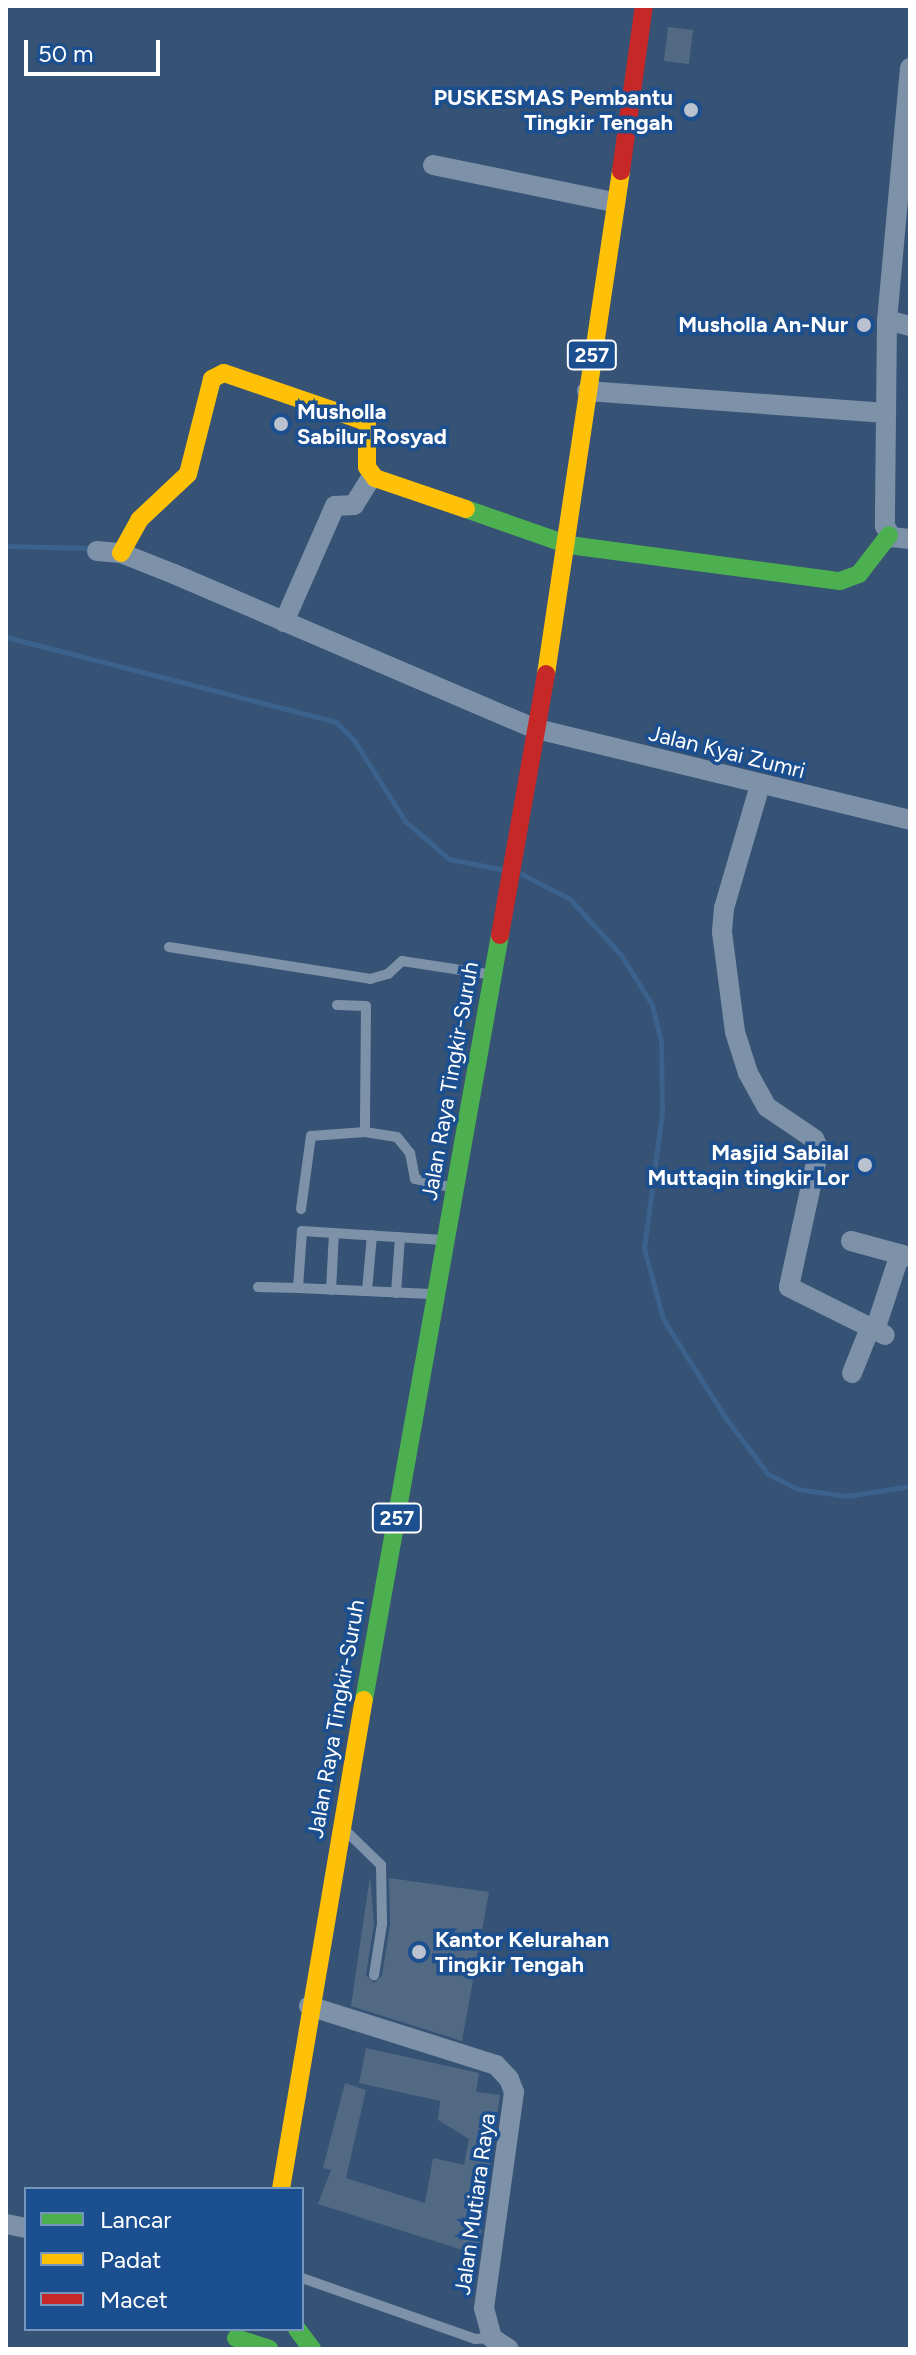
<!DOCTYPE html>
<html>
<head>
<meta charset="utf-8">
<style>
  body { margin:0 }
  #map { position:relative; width:916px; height:2355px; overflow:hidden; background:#365274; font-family:Figtree,sans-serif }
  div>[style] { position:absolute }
  .stream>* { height:5px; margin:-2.5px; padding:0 2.5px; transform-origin:2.5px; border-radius:2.5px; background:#3b618d }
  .building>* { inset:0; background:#526984 }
  .lane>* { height:10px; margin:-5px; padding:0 5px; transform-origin:5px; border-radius:5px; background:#7d92a8 }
  .street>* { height:20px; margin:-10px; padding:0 10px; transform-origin:10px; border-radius:10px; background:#7d92a8 }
  .fast>* { height:18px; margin:-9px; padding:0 9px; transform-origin:9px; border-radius:9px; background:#4caf50 }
  .slow>* { height:18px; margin:-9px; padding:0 9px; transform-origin:9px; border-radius:9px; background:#ffc107 }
  .jam>* { height:18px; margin:-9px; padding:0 9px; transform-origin:9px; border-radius:9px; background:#c62828 }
  .dots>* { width:22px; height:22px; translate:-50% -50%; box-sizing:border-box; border:4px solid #1b4f8f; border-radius:50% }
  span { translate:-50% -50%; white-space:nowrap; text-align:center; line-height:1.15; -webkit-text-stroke:7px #1b4f8f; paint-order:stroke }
  .shield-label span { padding:2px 6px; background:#1b4f8f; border:2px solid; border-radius:6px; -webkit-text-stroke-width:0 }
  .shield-label { font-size:20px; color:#fff; font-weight:700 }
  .poi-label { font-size:22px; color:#fff; font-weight:700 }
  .right { translate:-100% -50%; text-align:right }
  .left { translate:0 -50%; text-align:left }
  .street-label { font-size:22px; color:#fff }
  .frame { position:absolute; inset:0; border:8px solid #fff; pointer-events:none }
  .legend { position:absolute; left:24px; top:2187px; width:280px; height:144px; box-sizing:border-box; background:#1b4f8f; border:2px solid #7695bc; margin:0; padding:10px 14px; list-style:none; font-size:24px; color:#fff }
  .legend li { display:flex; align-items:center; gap:16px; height:40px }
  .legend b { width:40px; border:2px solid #7695bc }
  .scale { position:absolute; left:24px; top:40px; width:136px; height:36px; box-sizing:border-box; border:4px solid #fff; border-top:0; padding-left:10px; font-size:24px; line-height:28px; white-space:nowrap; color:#fff; -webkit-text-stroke:6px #1b4f8f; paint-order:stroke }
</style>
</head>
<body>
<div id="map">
  <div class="stream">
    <i style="left:6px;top:546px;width:87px;rotate:1.3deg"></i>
    <i style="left:6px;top:637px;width:341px;rotate:14.4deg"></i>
    <i style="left:336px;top:722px;width:25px;rotate:45deg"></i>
    <i style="left:354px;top:740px;width:96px;rotate:57.8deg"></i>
    <i style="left:405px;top:821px;width:58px;rotate:40.8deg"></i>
    <i style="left:449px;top:859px;width:52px;rotate:11.1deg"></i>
    <i style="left:522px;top:874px;width:54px;rotate:27.5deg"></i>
    <i style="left:570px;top:899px;width:76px;rotate:47.7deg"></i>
    <i style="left:621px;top:955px;width:59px;rotate:58.2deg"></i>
    <i style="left:652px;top:1005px;width:36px;rotate:76deg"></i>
    <i style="left:661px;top:1040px;width:73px;rotate:89.2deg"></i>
    <i style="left:662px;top:1113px;width:136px;rotate:97.6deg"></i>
    <i style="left:644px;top:1248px;width:73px;rotate:75deg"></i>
    <i style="left:663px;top:1319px;width:116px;rotate:57.7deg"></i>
    <i style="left:725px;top:1417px;width:71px;rotate:53deg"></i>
    <i style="left:768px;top:1474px;width:34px;rotate:27deg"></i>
    <i style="left:798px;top:1489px;width:49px;rotate:8.1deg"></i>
    <i style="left:847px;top:1496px;width:64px;rotate:-9deg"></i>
  </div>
  <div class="building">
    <i style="clip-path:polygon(668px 27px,693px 30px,689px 64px,664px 61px)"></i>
    <i style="clip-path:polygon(370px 1876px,374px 1923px,366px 1975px,374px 1983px,382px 1976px,390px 1925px,389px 1878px,489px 1892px,462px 2041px,351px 2006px)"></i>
    <i style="clip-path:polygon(366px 2048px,479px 2073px,476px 2092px,500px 2095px,478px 2255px,318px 2204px,331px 2170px,323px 2168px,345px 2083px,366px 2090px,346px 2178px,425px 2203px,433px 2158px,464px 2165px,469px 2139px,438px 2120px,440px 2101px,359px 2083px)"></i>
  </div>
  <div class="lane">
    <i style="left:169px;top:947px;width:204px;rotate:9deg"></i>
    <i style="left:370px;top:979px;width:19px;rotate:-16deg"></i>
    <i style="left:388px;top:974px;width:19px;rotate:-43deg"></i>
    <i style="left:402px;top:961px;width:86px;rotate:8.7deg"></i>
    <i style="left:337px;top:1005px;width:29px;rotate:2deg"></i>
    <i style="left:366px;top:1006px;width:126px;rotate:90.5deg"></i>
    <i style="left:365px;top:1132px;width:32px;rotate:9deg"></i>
    <i style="left:397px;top:1137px;width:21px;rotate:51deg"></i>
    <i style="left:410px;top:1153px;width:26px;rotate:79deg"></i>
    <i style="left:415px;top:1179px;width:36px;rotate:13deg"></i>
    <i style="left:301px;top:1209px;width:74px;rotate:-82.2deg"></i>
    <i style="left:311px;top:1136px;width:54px;rotate:-4.2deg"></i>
    <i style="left:258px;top:1287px;width:40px;rotate:1.4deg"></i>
    <i style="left:331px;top:1290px;width:57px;rotate:-87deg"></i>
    <i style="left:367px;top:1291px;width:56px;rotate:-84.9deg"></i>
    <i style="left:396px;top:1293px;width:56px;rotate:-85.9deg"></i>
    <i style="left:431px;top:1294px;width:133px;rotate:-177.4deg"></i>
    <i style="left:298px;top:1288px;width:57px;rotate:-86deg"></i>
    <i style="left:302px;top:1231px;width:141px;rotate:3.7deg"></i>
    <i style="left:346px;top:1831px;width:49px;rotate:44.2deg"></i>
    <i style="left:381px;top:1865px;width:59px;rotate:89deg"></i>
    <i style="left:382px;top:1924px;width:52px;rotate:98.9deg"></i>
    <i style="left:302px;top:2278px;width:183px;rotate:19.4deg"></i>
    <i style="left:475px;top:2339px;width:17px;rotate:-3deg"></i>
  </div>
  <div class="street">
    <i style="left:910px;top:68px;width:253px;rotate:95.2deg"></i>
    <i style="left:887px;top:320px;width:206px;rotate:90.6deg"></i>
    <i style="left:885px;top:526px;width:13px;rotate:61deg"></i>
    <i style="left:891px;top:537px;width:19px;rotate:6deg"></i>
    <i style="left:433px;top:165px;width:184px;rotate:11.6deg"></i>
    <i style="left:887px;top:320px;width:24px;rotate:15deg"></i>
    <i style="left:587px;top:391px;width:300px;rotate:4.2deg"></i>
    <i style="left:97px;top:551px;width:24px;rotate:5deg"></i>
    <i style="left:121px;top:553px;width:57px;rotate:21.6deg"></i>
    <i style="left:174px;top:574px;width:391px;rotate:23.2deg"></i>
    <i style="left:533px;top:728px;width:388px;rotate:13.7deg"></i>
    <i style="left:284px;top:622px;width:127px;rotate:-66.3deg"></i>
    <i style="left:335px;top:506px;width:19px;rotate:-3deg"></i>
    <i style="left:354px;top:505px;width:34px;rotate:-58deg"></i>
    <i style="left:760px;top:785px;width:128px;rotate:106.3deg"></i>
    <i style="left:724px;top:908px;width:24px;rotate:95deg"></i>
    <i style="left:722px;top:932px;width:101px;rotate:82.6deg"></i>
    <i style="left:735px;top:1032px;width:43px;rotate:72.4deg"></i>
    <i style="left:748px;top:1073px;width:39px;rotate:61deg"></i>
    <i style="left:767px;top:1107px;width:57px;rotate:34.2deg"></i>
    <i style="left:814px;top:1139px;width:11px;rotate:63deg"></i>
    <i style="left:819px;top:1149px;width:141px;rotate:102.3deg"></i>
    <i style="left:789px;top:1287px;width:107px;rotate:26.6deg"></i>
    <i style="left:851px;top:1241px;width:61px;rotate:15.2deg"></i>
    <i style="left:875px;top:1330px;width:80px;rotate:-71.8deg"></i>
    <i style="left:852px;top:1373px;width:48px;rotate:-68.2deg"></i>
    <i style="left:309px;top:2006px;width:196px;rotate:17.5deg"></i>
    <i style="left:496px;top:2065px;width:19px;rotate:47deg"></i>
    <i style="left:509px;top:2079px;width:14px;rotate:69deg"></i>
    <i style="left:514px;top:2092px;width:218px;rotate:97.9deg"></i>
    <i style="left:484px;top:2308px;width:31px;rotate:75deg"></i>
    <i style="left:492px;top:2338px;width:20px;rotate:33deg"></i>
    <i style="left:6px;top:2224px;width:20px;rotate:11deg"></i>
  </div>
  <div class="fast">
    <i style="left:466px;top:509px;width:109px;rotate:19.3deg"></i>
    <i style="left:569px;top:545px;width:273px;rotate:7.6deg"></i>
    <i style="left:840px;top:581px;width:20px;rotate:-20deg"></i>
    <i style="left:859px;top:574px;width:49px;rotate:-52.4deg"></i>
    <i style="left:364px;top:1700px;width:777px;rotate:-79.92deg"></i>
    <i style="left:297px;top:2329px;width:25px;rotate:53deg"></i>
    <i style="left:236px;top:2338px;width:35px;rotate:18deg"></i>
  </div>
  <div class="slow">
    <i style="left:121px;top:553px;width:38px;rotate:-61deg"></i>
    <i style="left:139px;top:520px;width:67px;rotate:-43.2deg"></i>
    <i style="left:188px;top:474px;width:98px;rotate:-75.8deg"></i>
    <i style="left:212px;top:379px;width:13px;rotate:-27deg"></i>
    <i style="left:224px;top:373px;width:151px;rotate:18.9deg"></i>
    <i style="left:367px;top:422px;width:45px;rotate:90deg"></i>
    <i style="left:367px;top:467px;width:14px;rotate:54deg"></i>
    <i style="left:375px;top:478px;width:96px;rotate:18.8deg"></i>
    <i style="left:546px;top:674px;width:509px;rotate:-81.52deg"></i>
    <i style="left:281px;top:2189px;width:496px;rotate:-80.4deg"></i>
  </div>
  <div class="jam">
    <i style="left:621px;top:171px;width:167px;rotate:-82.1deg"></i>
    <i style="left:500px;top:935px;width:265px;rotate:-80deg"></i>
  </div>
  <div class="dots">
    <i style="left:691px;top:110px;background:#b9c2ce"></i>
    <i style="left:864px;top:325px;background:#b9c2ce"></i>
    <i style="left:281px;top:424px;background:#b9c2ce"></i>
    <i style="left:865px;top:1165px;background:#b9c2ce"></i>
    <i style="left:419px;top:1952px;background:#b9c2ce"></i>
  </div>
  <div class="shield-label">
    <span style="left:592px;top:355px">257</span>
    <span style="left:397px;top:1518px">257</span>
  </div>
  <div class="poi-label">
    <span class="right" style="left:673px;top:110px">PUSKESMAS Pembantu<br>Tingkir Tengah</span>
    <span class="right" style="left:848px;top:325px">Musholla An-Nur</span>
    <span class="left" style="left:297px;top:424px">Musholla<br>Sabilur Rosyad</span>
    <span class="right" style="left:849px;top:1165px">Masjid Sabilal<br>Muttaqin tingkir Lor</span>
    <span class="left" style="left:435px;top:1952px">Kantor Kelurahan<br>Tingkir Tengah</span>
  </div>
  <div class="street-label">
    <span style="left:727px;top:752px;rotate:14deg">Jalan Kyai Zumri</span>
    <span style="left:450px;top:1081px;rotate:-80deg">Jalan Raya Tingkir-Suruh</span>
    <span style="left:336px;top:1719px;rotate:-80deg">Jalan Raya Tingkir-Suruh</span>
    <span style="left:475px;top:2204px;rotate:-82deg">Jalan Mutiara Raya</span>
  </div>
  <div class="frame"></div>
  <ul class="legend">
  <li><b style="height:10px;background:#4caf50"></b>Lancar</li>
  <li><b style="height:10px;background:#ffc107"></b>Padat</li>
  <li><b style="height:10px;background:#c62828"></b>Macet</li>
  </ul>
  <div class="scale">50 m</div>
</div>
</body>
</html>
